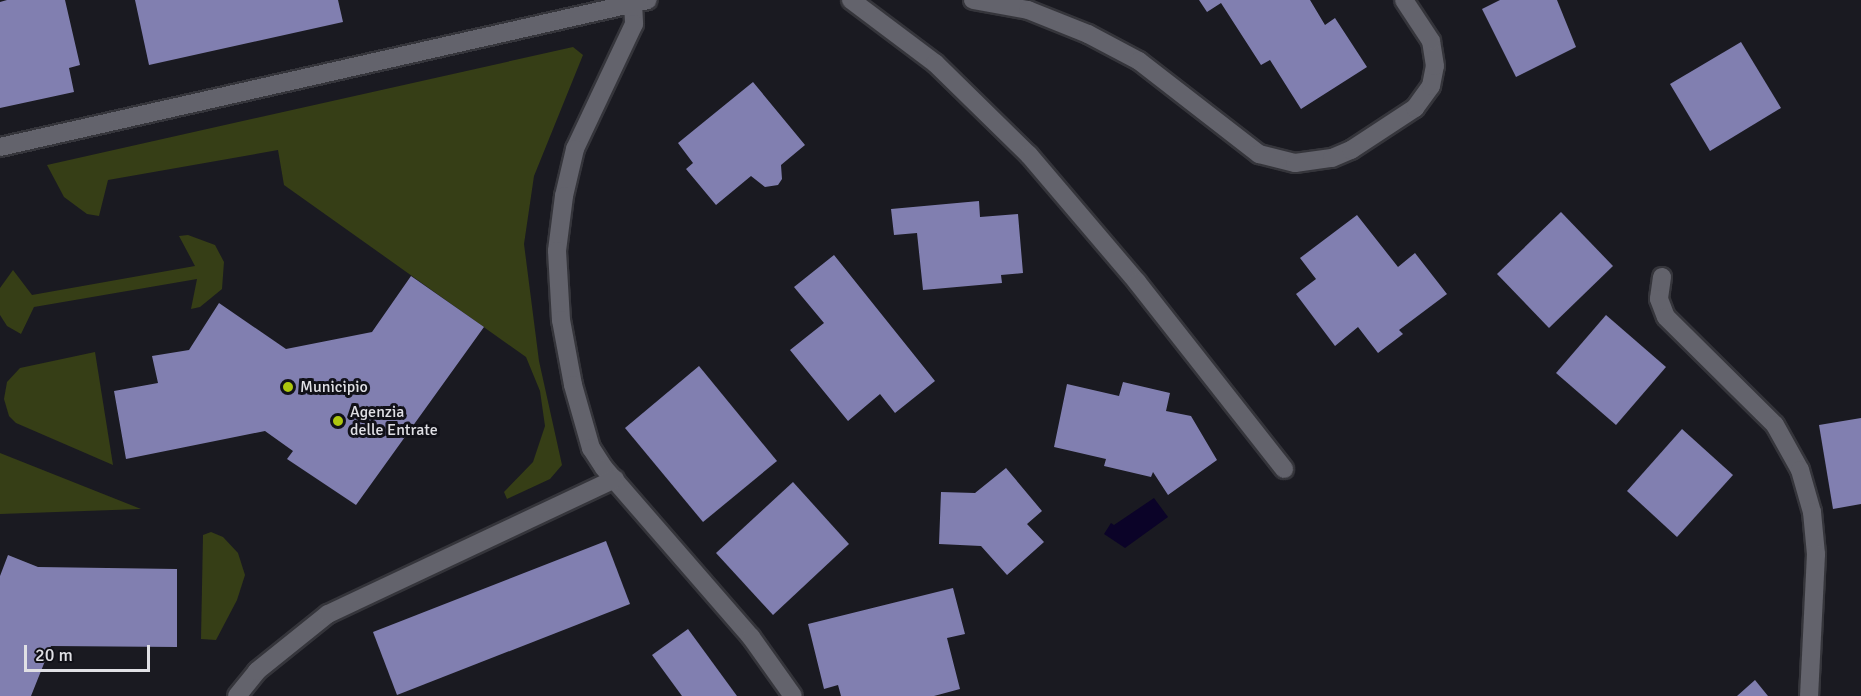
<!DOCTYPE html>
<html>
<head>
<meta charset="utf-8">
<style>
  body { margin:0 }
  #map { position:relative; width:1861px; height:696px; overflow:hidden; background:#1a1a21; font-family:Signika,sans-serif }
  div>[style] { position:absolute }
  .green>* { inset:0; background:#363e16 }
  .water>* { inset:0; background:#0b0328 }
  .building>* { inset:0; background:#817fb0 }
  .roads { filter:drop-shadow(2px 0 #35353b) drop-shadow(-2px 0 #35353b) drop-shadow(0 2px #35353b) drop-shadow(0 -2px #35353b) }
  .street>* { height:18px; margin:-9px; padding:0 9px; transform-origin:9px; border-radius:9px; background:#63636c }
  .dots>* { width:16px; height:16px; translate:-50% -50%; box-sizing:border-box; border:3px solid #111118; border-radius:50% }
  span { translate:-50% -50%; white-space:nowrap; text-align:center; line-height:1.15; -webkit-text-stroke:6px #111118; paint-order:stroke }
  .poi-label { font-size:16px; color:#e0e0e5 }
  .left { translate:0 -50%; text-align:left }
  .scale { position:absolute; left:24px; top:645px; width:126px; height:27px; box-sizing:border-box; border:3px solid #e0e0e5; border-top:0; padding-left:8px; font-size:18px; line-height:21px; white-space:nowrap; color:#e0e0e5; -webkit-text-stroke:4px #111118; paint-order:stroke }
</style>
</head>
<body>
<div id="map">
  <div class="green">
    <i style="clip-path:polygon(573px 47px,583px 55px,534px 176px,524px 244px,539px 361px,562px 465px,550px 479px,507px 499px,504px 492px,533px 462px,545px 426px,540px 391px,526px 357px,284px 185px,278px 150px,108px 180px,99px 216px,87px 214px,64px 197px,47px 165px)"></i>
    <i style="clip-path:polygon(188px 235px,215px 245px,224px 262px,222px 289px,200px 307px,191px 309px,197px 279px,34px 307px,21px 334px,7px 326px,0 315px,0 288px,13px 270px,32px 295px,195px 266px,179px 236px)"></i>
    <i style="clip-path:polygon(95px 352px,113px 465px,16px 423px,9px 416px,4px 399px,7px 382px,20px 368px)"></i>
    <i style="clip-path:polygon(0 453px,141px 509px,0 514px)"></i>
    <i style="clip-path:polygon(211px 532px,223px 537px,238px 553px,245px 575px,237px 600px,216px 640px,201px 639px,203px 535px)"></i>
  </div>
  <div class="water">
    <i style="clip-path:polygon(1154px 498px,1168px 517px,1125px 548px,1104px 534px,1111px 523px,1114px 525px)"></i>
  </div>
  <div class="building">
    <i style="clip-path:polygon(7px 0,65px 0,80px 65px,69px 68px,74px 92px,0 108px,0 2px)"></i>
    <i style="clip-path:polygon(135px 0,338px 0,343px 22px,149px 65px)"></i>
    <i style="clip-path:polygon(1199px 0,1310px 0,1325px 25px,1335px 18px,1367px 67px,1301px 109px,1270px 60px,1261px 65px,1221px 3px,1207px 12px)"></i>
    <i style="clip-path:polygon(1500px 0,1557px 0,1576px 47px,1516px 77px,1482px 9px)"></i>
    <i style="clip-path:polygon(1741px 42px,1781px 108px,1710px 151px,1670px 84px)"></i>
    <i style="clip-path:polygon(753px 82px,805px 145px,781px 165px,782px 179px,778px 185px,765px 187px,751px 176px,716px 205px,686px 169px,693px 163px,678px 143px)"></i>
    <i style="clip-path:polygon(979px 201px,980px 217px,1018px 214px,1023px 273px,1001px 275px,1002px 283px,923px 290px,917px 233px,894px 235px,891px 209px)"></i>
    <i style="clip-path:polygon(1561px 212px,1613px 266px,1549px 328px,1497px 274px)"></i>
    <i style="clip-path:polygon(1357px 215px,1398px 267px,1415px 253px,1447px 294px,1399px 330px,1403px 334px,1378px 353px,1358px 327px,1335px 346px,1296px 294px,1316px 279px,1300px 258px)"></i>
    <i style="clip-path:polygon(834px 255px,935px 381px,895px 413px,880px 394px,848px 421px,790px 350px,824px 323px,794px 287px)"></i>
    <i style="clip-path:polygon(411px 276px,484px 327px,356px 505px,287px 459px,293px 451px,265px 431px,126px 459px,114px 391px,158px 383px,152px 356px,189px 350px,219px 303px,286px 349px,372px 332px)"></i>
    <i style="clip-path:polygon(1606px 315px,1666px 367px,1616px 425px,1556px 373px)"></i>
    <i style="clip-path:polygon(699px 366px,777px 461px,703px 522px,625px 428px)"></i>
    <i style="clip-path:polygon(1123px 382px,1170px 393px,1166px 411px,1191px 416px,1217px 460px,1168px 495px,1153px 472px,1151px 477px,1104px 466px,1106px 459px,1054px 447px,1067px 384px,1119px 396px)"></i>
    <i style="clip-path:polygon(1861px 418px,1861px 504px,1833px 509px,1819px 425px)"></i>
    <i style="clip-path:polygon(1682px 429px,1733px 475px,1677px 537px,1627px 491px)"></i>
    <i style="clip-path:polygon(1006px 468px,1042px 511px,1027px 524px,1044px 542px,1007px 575px,981px 546px,939px 544px,941px 492px,975px 493px)"></i>
    <i style="clip-path:polygon(793px 482px,849px 544px,773px 615px,716px 553px)"></i>
    <i style="clip-path:polygon(606px 541px,630px 604px,397px 695px,373px 632px)"></i>
    <i style="clip-path:polygon(8px 555px,38px 567px,177px 569px,177px 647px,51px 646px,31px 696px,0 696px,0 576px)"></i>
    <i style="clip-path:polygon(953px 588px,965px 634px,947px 638px,960px 689px,934px 696px,841px 696px,838px 685px,824px 689px,808px 624px)"></i>
    <i style="clip-path:polygon(688px 629px,737px 696px,682px 696px,652px 655px)"></i>
    <i style="clip-path:polygon(1755px 680px,1768px 696px,1737px 696px)"></i>
  </div>
  <div class="roads">
    <div class="street">
      <i style="left:851px;top:0;width:105px;rotate:36.9deg"></i>
      <i style="left:935px;top:63px;width:132px;rotate:44.4deg"></i>
      <i style="left:1029px;top:155px;width:167px;rotate:49.6deg"></i>
      <i style="left:1137px;top:282px;width:238px;rotate:51.8deg"></i>
      <i style="left:973px;top:0;width:56px;rotate:10.3deg"></i>
      <i style="left:1028px;top:10px;width:65px;rotate:21.8deg"></i>
      <i style="left:1088px;top:34px;width:58px;rotate:27.9deg"></i>
      <i style="left:1139px;top:61px;width:152px;rotate:37.8deg"></i>
      <i style="left:1259px;top:154px;width:37px;rotate:14deg"></i>
      <i style="left:1295px;top:163px;width:37px;rotate:-8deg"></i>
      <i style="left:1332px;top:158px;width:21px;rotate:-23deg"></i>
      <i style="left:1351px;top:150px;width:77px;rotate:-33.3deg"></i>
      <i style="left:1415px;top:108px;width:27px;rotate:-54deg"></i>
      <i style="left:1431px;top:86px;width:20px;rotate:-79deg"></i>
      <i style="left:1435px;top:66px;width:25px;rotate:-99deg"></i>
      <i style="left:1431px;top:41px;width:49px;rotate:-123.4deg"></i>
      <i style="left:633px;top:3px;width:21px;rotate:87deg"></i>
      <i style="left:634px;top:24px;width:138px;rotate:115.3deg"></i>
      <i style="left:575px;top:149px;width:48px;rotate:103.2deg"></i>
      <i style="left:564px;top:196px;width:55px;rotate:97.3deg"></i>
      <i style="left:557px;top:251px;width:69px;rotate:86.7deg"></i>
      <i style="left:561px;top:320px;width:66px;rotate:79.5deg"></i>
      <i style="left:573px;top:385px;width:66px;rotate:74.1deg"></i>
      <i style="left:591px;top:448px;width:24px;rotate:57deg"></i>
      <i style="left:604px;top:468px;width:224px;rotate:49deg"></i>
      <i style="left:751px;top:637px;width:72px;rotate:54.6deg"></i>
      <i style="left:0;top:147px;width:664px;rotate:-12.78deg"></i>
      <i style="left:1662px;top:277px;width:22px;rotate:98deg"></i>
      <i style="left:1659px;top:299px;width:19px;rotate:69deg"></i>
      <i style="left:1666px;top:317px;width:153px;rotate:44.7deg"></i>
      <i style="left:1775px;top:425px;width:51px;rotate:60.9deg"></i>
      <i style="left:1800px;top:470px;width:44px;rotate:74.1deg"></i>
      <i style="left:1812px;top:512px;width:42px;rotate:84.6deg"></i>
      <i style="left:1816px;top:554px;width:142px;rotate:92.8deg"></i>
      <i style="left:237px;top:696px;width:32px;rotate:-51deg"></i>
      <i style="left:257px;top:671px;width:91px;rotate:-38.8deg"></i>
      <i style="left:328px;top:614px;width:317px;rotate:-25.2deg"></i>
    </div>
  </div>
  <div class="dots">
    <i style="left:288px;top:387px;background:#adc60e"></i>
    <i style="left:338px;top:421px;background:#adc60e"></i>
  </div>
  <div class="poi-label">
    <span class="left" style="left:300px;top:387px">Municipio</span>
    <span class="left" style="left:350px;top:421px">Agenzia<br>delle Entrate</span>
  </div>
  <div class="scale">20 m</div>
</div>
</body>
</html>
